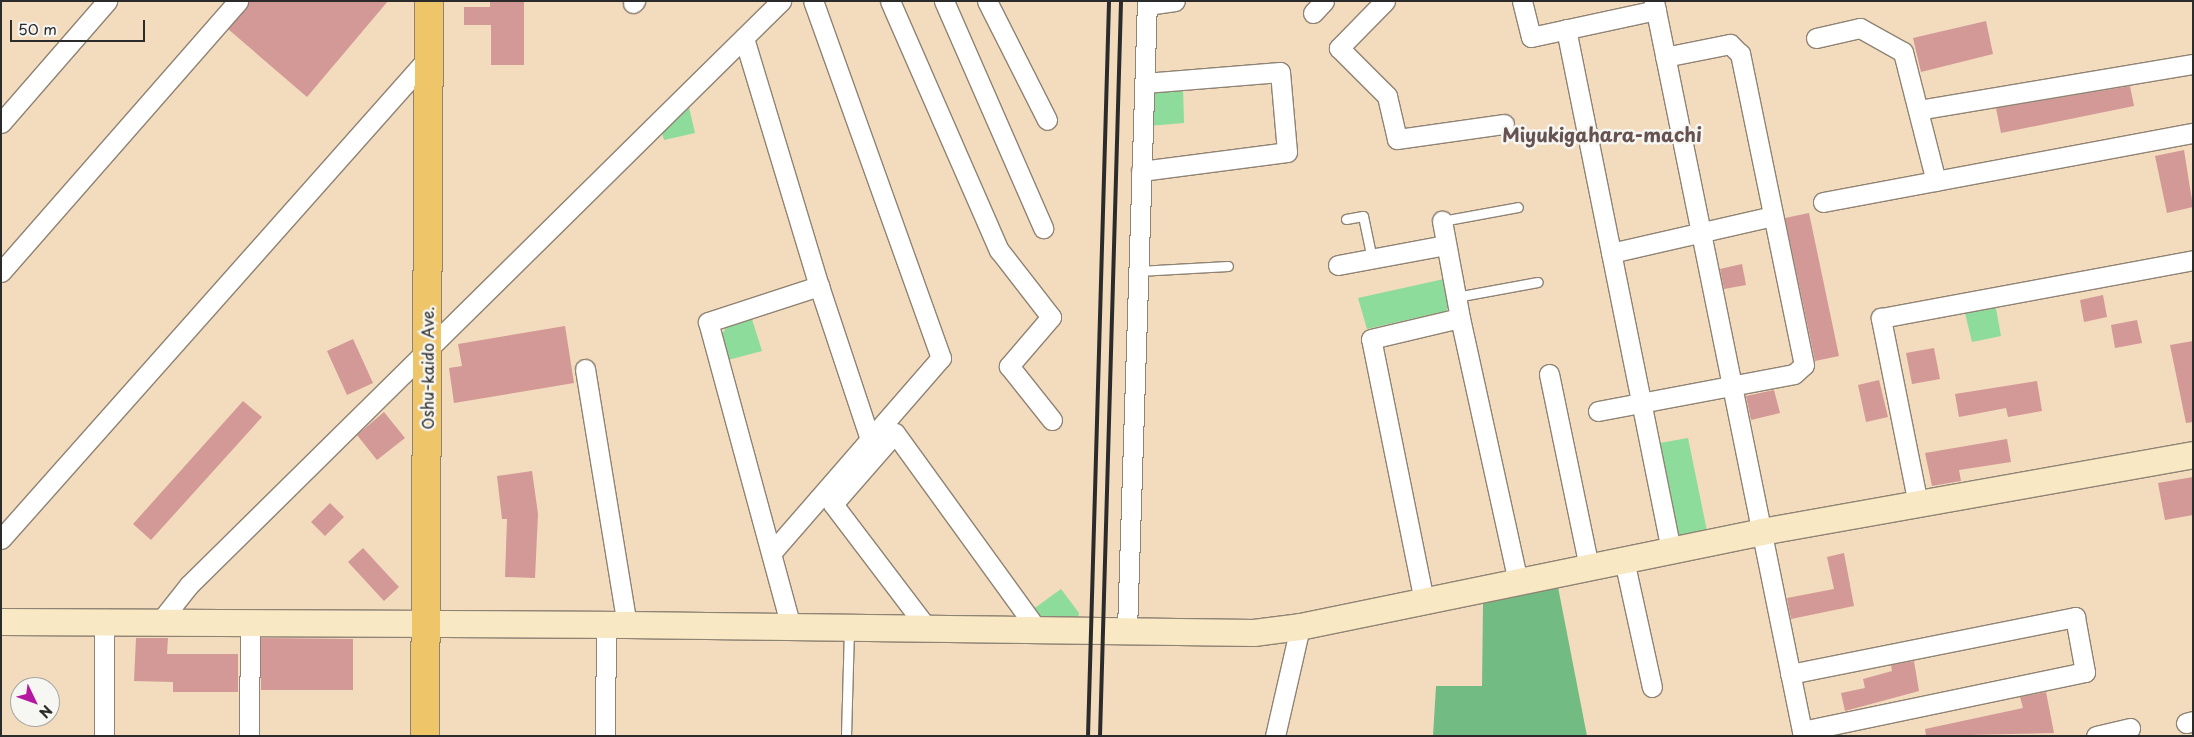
<!DOCTYPE html>
<html>
<head>
<meta charset="utf-8">
<style>
  body { margin:0 }
  #map { position:relative; width:2194px; height:737px; overflow:hidden; background:#f3dbbd; font-family:"Playpen Sans",sans-serif }
  div>[style] { position:absolute }
  .green>* { inset:0; background:#8ddc9b }
  .forest>* { inset:0; background:#72bc83 }
  .building>* { inset:0; background:#d39996 }
  .roads { filter:drop-shadow(1px 0 #8f8374) drop-shadow(-1px 0 #8f8374) drop-shadow(0 1px #8f8374) drop-shadow(0 -1px #8f8374) }
  .lane>* { height:9px; margin:-4.5px; padding:0 4.5px; transform-origin:4.5px; border-radius:4.5px; background:#fff }
  .street>* { height:19px; margin:-9.5px; padding:0 9.5px; transform-origin:9.5px; border-radius:9.5px; background:#fff }
  .secondary>* { height:26px; margin:-13px; padding:0 13px; transform-origin:13px; border-radius:13px; background:#f8e8c3 }
  .highway>* { height:28px; margin:-14px; padding:0 14px; transform-origin:14px; border-radius:14px; background:#eec569 }
  .rail>* { height:4px; margin:-2px; padding:0 2px; transform-origin:2px; border-radius:2px; background:#2b2b2b }
  span { translate:-50% -50%; white-space:nowrap; text-align:center; line-height:1.15; -webkit-text-stroke:5px #f6f6f2; paint-order:stroke }
  .street-label { font-size:16px; color:#2b2b2b }
  .quarter-label { font-size:19px; color:#665250; font-weight:700 }
  .frame { position:absolute; inset:0; border:2px solid #2b2b2b; pointer-events:none }
  .north { position:absolute; left:10px; top:677px; width:50px; height:50px; box-sizing:border-box; background:#f6f6f2; border:1px solid #a5a5a2; border-radius:50%; rotate:132deg; font-size:14px; font-weight:700; line-height:20px; text-align:center; color:#2b2b2b }
  .north::after { content:''; display:block; margin:auto; width:18px; height:22px; background:#b5179e; clip-path:polygon(50% 0,100% 100%,50% 72%,0 100%) }
  .scale { position:absolute; left:10px; top:20px; width:135px; height:22px; box-sizing:border-box; border:2px solid #2b2b2b; border-top:0; padding-left:6px; font-size:15px; line-height:18px; white-space:nowrap; color:#2b2b2b; -webkit-text-stroke:4px #f6f6f2; paint-order:stroke }
</style>
</head>
<body>
<div id="map">
  <div class="green">
    <i style="clip-path:polygon(1183px 88px,1184px 123px,1148px 126px,1147px 100px,1154px 92px)"></i>
    <i style="clip-path:polygon(687px 99px,695px 133px,664px 140px,660px 125px)"></i>
    <i style="clip-path:polygon(1444px 279px,1450px 305px,1446px 311px,1367px 329px,1358px 298px)"></i>
    <i style="clip-path:polygon(1995px 303px,2001px 336px,1972px 342px,1964px 309px)"></i>
    <i style="clip-path:polygon(751px 316px,762px 351px,728px 360px,721px 336px,728px 324px)"></i>
    <i style="clip-path:polygon(1688px 438px,1708px 536px,1673px 542px,1654px 444px)"></i>
    <i style="clip-path:polygon(1061px 589px,1079px 613px,1078px 619px,1039px 620px,1032px 610px)"></i>
  </div>
  <div class="forest">
    <i style="clip-path:polygon(1558px 587px,1587px 736px,1433px 736px,1436px 686px,1482px 686px,1483px 603px)"></i>
  </div>
  <div class="building">
    <i style="clip-path:polygon(250px 1px,388px 1px,307px 97px,228px 29px)"></i>
    <i style="clip-path:polygon(490px 1px,524px 1px,524px 65px,491px 65px,491px 25px,464px 25px,464px 7px,490px 7px)"></i>
    <i style="clip-path:polygon(1986px 21px,1993px 54px,1921px 72px,1913px 38px)"></i>
    <i style="clip-path:polygon(2130px 86px,2134px 106px,2001px 133px,1996px 108px)"></i>
    <i style="clip-path:polygon(2184px 150px,2193px 207px,2167px 213px,2155px 156px)"></i>
    <i style="clip-path:polygon(1809px 213px,1839px 356px,1815px 361px,1785px 218px)"></i>
    <i style="clip-path:polygon(1742px 264px,1746px 285px,1724px 289px,1720px 269px)"></i>
    <i style="clip-path:polygon(2103px 295px,2107px 317px,2084px 322px,2080px 300px)"></i>
    <i style="clip-path:polygon(2137px 320px,2142px 343px,2115px 348px,2111px 325px)"></i>
    <i style="clip-path:polygon(565px 326px,574px 383px,454px 403px,449px 368px,462px 366px,458px 344px)"></i>
    <i style="clip-path:polygon(353px 339px,373px 383px,347px 395px,327px 351px)"></i>
    <i style="clip-path:polygon(2193px 341px,2193px 422px,2186px 423px,2170px 345px)"></i>
    <i style="clip-path:polygon(1934px 348px,1940px 379px,1912px 384px,1906px 353px)"></i>
    <i style="clip-path:polygon(1879px 380px,1888px 417px,1866px 422px,1858px 385px)"></i>
    <i style="clip-path:polygon(2037px 381px,2042px 411px,2008px 417px,2006px 408px,1959px 417px,1955px 394px)"></i>
    <i style="clip-path:polygon(1774px 390px,1780px 413px,1751px 420px,1746px 396px)"></i>
    <i style="clip-path:polygon(243px 401px,262px 417px,151px 540px,133px 524px)"></i>
    <i style="clip-path:polygon(384px 412px,405px 438px,377px 460px,357px 435px)"></i>
    <i style="clip-path:polygon(2007px 439px,2011px 462px,1959px 470px,1961px 481px,1932px 486px,1925px 453px)"></i>
    <i style="clip-path:polygon(532px 471px,538px 514px,535px 578px,505px 577px,507px 519px,502px 519px,497px 476px)"></i>
    <i style="clip-path:polygon(2193px 477px,2193px 515px,2165px 520px,2158px 483px)"></i>
    <i style="clip-path:polygon(330px 503px,344px 517px,325px 536px,311px 522px)"></i>
    <i style="clip-path:polygon(363px 548px,399px 587px,384px 601px,348px 562px)"></i>
    <i style="clip-path:polygon(1844px 553px,1854px 606px,1791px 619px,1787px 598px,1834px 589px,1827px 557px)"></i>
    <i style="clip-path:polygon(136px 638px,168px 638px,167px 654px,238px 654px,238px 692px,173px 692px,173px 682px,134px 681px)"></i>
    <i style="clip-path:polygon(261px 638px,353px 639px,353px 690px,261px 690px)"></i>
    <i style="clip-path:polygon(1914px 661px,1919px 691px,1845px 711px,1841px 693px,1865px 688px,1863px 679px,1892px 671px,1891px 665px)"></i>
    <i style="clip-path:polygon(2046px 692px,2054px 733px,1926px 736px,1925px 729px,2023px 708px,2020px 697px)"></i>
  </div>
  <div class="roads">
    <div class="lane">
      <i style="left:1346px;top:219px;width:17px;rotate:-10deg"></i>
      <i style="left:1363px;top:216px;width:44px;rotate:78.2deg"></i>
      <i style="left:1442px;top:221px;width:77px;rotate:-10.4deg"></i>
      <i style="left:1138px;top:271px;width:90px;rotate:-3.2deg"></i>
      <i style="left:1456px;top:297px;width:83px;rotate:-10.4deg"></i>
      <i style="left:846px;top:736px;width:106px;rotate:-88.4deg"></i>
    </div>
    <div class="street">
      <i style="left:890px;top:1px;width:272px;rotate:66.4deg"></i>
      <i style="left:999px;top:250px;width:85px;rotate:52.2deg"></i>
      <i style="left:1051px;top:317px;width:65px;rotate:130.6deg"></i>
      <i style="left:1009px;top:366px;width:69px;rotate:51.5deg"></i>
      <i style="left:944px;top:1px;width:248px;rotate:66.4deg"></i>
      <i style="left:987px;top:1px;width:133px;rotate:63.2deg"></i>
      <i style="left:1385px;top:1px;width:66px;rotate:134.4deg"></i>
      <i style="left:1339px;top:48px;width:68px;rotate:45deg"></i>
      <i style="left:1387px;top:96px;width:44px;rotate:76.9deg"></i>
      <i style="left:1397px;top:139px;width:108px;rotate:-8deg"></i>
      <i style="left:1522px;top:1px;width:37px;rotate:76deg"></i>
      <i style="left:1531px;top:37px;width:128px;rotate:-12.2deg"></i>
      <i style="left:1654px;top:1px;width:750px;rotate:78.54deg"></i>
      <i style="left:633px;top:3px;width:3px;rotate:-45deg"></i>
      <i style="left:1147px;top:5px;width:28px;rotate:-8deg"></i>
      <i style="left:1313px;top:13px;width:16px;rotate:-47deg"></i>
      <i style="left:1566px;top:29px;width:531px;rotate:78.61deg"></i>
      <i style="left:744px;top:38px;width:259px;rotate:73.2deg"></i>
      <i style="left:819px;top:286px;width:161px;rotate:71.6deg"></i>
      <i style="left:1816px;top:38px;width:45px;rotate:-12.8deg"></i>
      <i style="left:1860px;top:28px;width:49px;rotate:29.2deg"></i>
      <i style="left:1903px;top:52px;width:133px;rotate:75.7deg"></i>
      <i style="left:1918px;top:110px;width:279px;rotate:-9.5deg"></i>
      <i style="left:1px;top:123px;width:162px;rotate:-49deg"></i>
      <i style="left:1141px;top:171px;width:147px;rotate:-7.4deg"></i>
      <i style="left:1287px;top:152px;width:80px;rotate:-95deg"></i>
      <i style="left:1280px;top:72px;width:136px;rotate:175.4deg"></i>
      <i style="left:1823px;top:202px;width:376px;rotate:-10.6deg"></i>
      <i style="left:1611px;top:253px;width:165px;rotate:-12.9deg"></i>
      <i style="left:1338px;top:265px;width:110px;rotate:-10.5deg"></i>
      <i style="left:1px;top:272px;width:360px;rotate:-48.8deg"></i>
      <i style="left:1460px;top:318px;width:270px;rotate:77.6deg"></i>
      <i style="left:585px;top:369px;width:259px;rotate:80.7deg"></i>
      <i style="left:1549px;top:374px;width:197px;rotate:78.3deg"></i>
      <i style="left:1598px;top:411px;width:199px;rotate:-10.7deg"></i>
      <i style="left:1794px;top:374px;width:13px;rotate:-42deg"></i>
      <i style="left:1804px;top:365px;width:318px;rotate:-101.6deg"></i>
      <i style="left:1740px;top:54px;width:14px;rotate:-135deg"></i>
      <i style="left:1730px;top:44px;width:66px;rotate:168.7deg"></i>
      <i style="left:1918px;top:504px;width:190px;rotate:-101.3deg"></i>
      <i style="left:1881px;top:318px;width:317px;rotate:-10.5deg"></i>
      <i style="left:1px;top:539px;width:643px;rotate:-48.4deg"></i>
      <i style="left:773px;top:551px;width:256px;rotate:-49deg"></i>
      <i style="left:941px;top:358px;width:379px;rotate:-109.7deg"></i>
      <i style="left:1624px;top:560px;width:130px;rotate:77.6deg"></i>
      <i style="left:1424px;top:601px;width:267px;rotate:-101.4deg"></i>
      <i style="left:1371px;top:339px;width:91px;rotate:-13.3deg"></i>
      <i style="left:1460px;top:318px;width:99px;rotate:-100.5deg"></i>
      <i style="left:104px;top:623px;width:113px;rotate:90deg"></i>
      <i style="left:159px;top:623px;width:48px;rotate:-51.7deg"></i>
      <i style="left:189px;top:585px;width:832px;rotate:-44.61deg"></i>
      <i style="left:791px;top:627px;width:316px;rotate:-105.2deg"></i>
      <i style="left:708px;top:322px;width:117px;rotate:-18deg"></i>
      <i style="left:927px;top:628px;width:156px;rotate:-127.2deg"></i>
      <i style="left:833px;top:504px;width:94px;rotate:-48.9deg"></i>
      <i style="left:895px;top:433px;width:242px;rotate:54.1deg"></i>
      <i style="left:1127px;top:630px;width:629px;rotate:-88.18deg"></i>
      <i style="left:1790px;top:674px;width:291px;rotate:-11.3deg"></i>
      <i style="left:2075px;top:617px;width:56px;rotate:79.7deg"></i>
      <i style="left:2085px;top:672px;width:289px;rotate:168.2deg"></i>
      <i style="left:2186px;top:723px;width:7px;rotate:-16deg"></i>
      <i style="left:249px;top:736px;width:111px;rotate:-89.5deg"></i>
      <i style="left:605px;top:736px;width:111px;rotate:-89.5deg"></i>
      <i style="left:1275px;top:736px;width:112px;rotate:-77.1deg"></i>
      <i style="left:2096px;top:736px;width:35px;rotate:-13deg"></i>
    </div>
    <div class="secondary">
      <i style="left:1px;top:622px;width:626px;rotate:0.27deg"></i>
      <i style="left:627px;top:625px;width:627px;rotate:0.73deg"></i>
      <i style="left:1254px;top:633px;width:46px;rotate:-7.4deg"></i>
      <i style="left:1300px;top:627px;width:472px;rotate:-11.6deg"></i>
      <i style="left:1762px;top:532px;width:438px;rotate:-10.1deg"></i>
    </div>
    <div class="highway">
      <i style="left:425px;top:736px;width:735px;rotate:-89.69deg"></i>
    </div>
  </div>
  <div class="rail">
    <i style="left:1088px;top:736px;width:735px;rotate:-88.36deg"></i>
    <i style="left:1100px;top:736px;width:735px;rotate:-88.36deg"></i>
  </div>
  <div class="street-label">
    <span style="left:427px;top:368px;rotate:-90deg">Oshu-kaido Ave.</span>
  </div>
  <div class="quarter-label">
    <span style="left:1602px;top:135px">Miyukigahara-machi</span>
  </div>
  <div class="frame"></div>
  <div class="north">N</div>
  <div class="scale">50 m</div>
</div>
</body>
</html>
